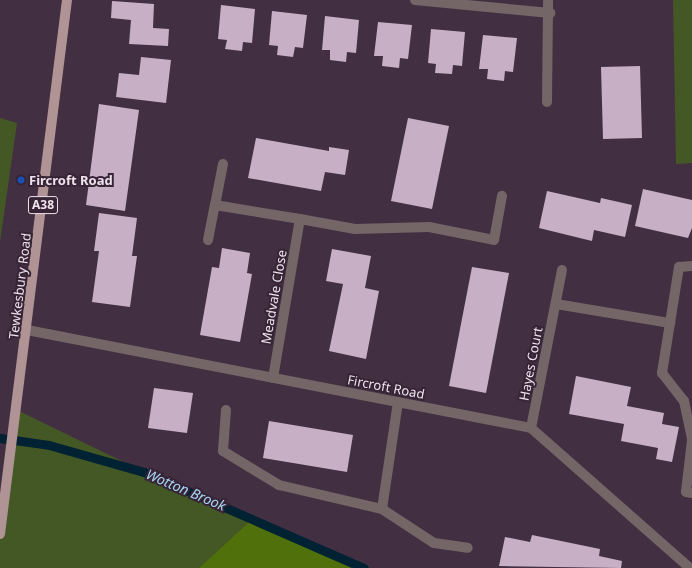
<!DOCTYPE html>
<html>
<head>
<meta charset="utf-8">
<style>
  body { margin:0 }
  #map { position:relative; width:692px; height:568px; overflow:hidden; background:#422f42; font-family:"Noto Sans",sans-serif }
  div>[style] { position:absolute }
  .green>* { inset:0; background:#445825 }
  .forest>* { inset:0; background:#50700b }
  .stream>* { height:9px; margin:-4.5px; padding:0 4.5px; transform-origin:4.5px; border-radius:4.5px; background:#023 }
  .building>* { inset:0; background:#c7b0c6 }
  .minor>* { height:10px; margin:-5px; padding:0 5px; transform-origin:5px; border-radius:5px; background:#746566 }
  .major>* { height:10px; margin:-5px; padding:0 5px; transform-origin:5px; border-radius:5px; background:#b09394 }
  .dots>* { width:11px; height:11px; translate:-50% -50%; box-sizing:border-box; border:2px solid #372537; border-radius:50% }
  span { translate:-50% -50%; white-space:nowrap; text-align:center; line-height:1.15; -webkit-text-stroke:4px #372537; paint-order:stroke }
  .shield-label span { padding:1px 3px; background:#372537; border:1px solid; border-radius:3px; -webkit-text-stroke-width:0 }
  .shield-label { font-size:12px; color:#eee2ed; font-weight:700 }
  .poi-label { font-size:13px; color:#eee2ed; font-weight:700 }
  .left { translate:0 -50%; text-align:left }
  .street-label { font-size:13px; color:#eee2ed }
  .water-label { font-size:14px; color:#a7d6f2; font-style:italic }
</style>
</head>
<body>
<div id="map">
  <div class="green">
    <i style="clip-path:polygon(673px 0,692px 0,692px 163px,676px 164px)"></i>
    <i style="clip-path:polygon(0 118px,17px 123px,0 242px)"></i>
    <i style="clip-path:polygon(17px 410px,144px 472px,252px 519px,199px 568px,0 568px,0 493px,6px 494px)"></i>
  </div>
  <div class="forest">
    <i style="clip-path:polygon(252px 519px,363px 568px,366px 568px,199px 568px)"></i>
  </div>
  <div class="stream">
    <i style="left:0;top:438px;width:49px;rotate:8.1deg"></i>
    <i style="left:49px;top:445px;width:99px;rotate:15.9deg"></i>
    <i style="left:144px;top:472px;width:240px;rotate:23.6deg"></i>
  </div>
  <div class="building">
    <i style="clip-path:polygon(112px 1px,154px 4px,153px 28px,169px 29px,168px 46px,129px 44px,131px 20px,111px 18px)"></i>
    <i style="clip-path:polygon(221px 5px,255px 9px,252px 43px,243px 42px,242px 51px,225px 49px,227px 40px,218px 39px)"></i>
    <i style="clip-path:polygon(272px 11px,307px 15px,303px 48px,295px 47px,293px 57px,277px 55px,278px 46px,269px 45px)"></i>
    <i style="clip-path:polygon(325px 16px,359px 20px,356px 53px,347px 52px,346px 62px,330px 60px,330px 50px,322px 50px)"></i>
    <i style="clip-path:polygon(378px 22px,412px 25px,408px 59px,400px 58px,399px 68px,382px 66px,383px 56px,374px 56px)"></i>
    <i style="clip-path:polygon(431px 29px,465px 32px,462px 66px,453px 65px,452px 74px,435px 73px,436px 64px,428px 63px)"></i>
    <i style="clip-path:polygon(483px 35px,517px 38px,513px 72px,505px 71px,504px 81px,487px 79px,488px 69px,479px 69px)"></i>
    <i style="clip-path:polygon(141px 57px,171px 60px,166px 103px,116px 97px,119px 73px,139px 75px)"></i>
    <i style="clip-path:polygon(640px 66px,642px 138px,603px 139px,601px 67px)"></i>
    <i style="clip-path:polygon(99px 104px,139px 110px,125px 211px,86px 205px)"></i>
    <i style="clip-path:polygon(408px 118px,449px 126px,432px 209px,391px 201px)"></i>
    <i style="clip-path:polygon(256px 138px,329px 151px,329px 147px,349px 150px,345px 175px,325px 172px,321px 191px,248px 178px)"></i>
    <i style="clip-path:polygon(643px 189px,692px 200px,692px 228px,688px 238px,635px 226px)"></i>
    <i style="clip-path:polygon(547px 191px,600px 203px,601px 198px,632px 205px,625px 237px,594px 230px,592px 241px,539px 228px)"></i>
    <i style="clip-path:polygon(99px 213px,137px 218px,132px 256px,137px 256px,130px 307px,92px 302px,99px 251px,94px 251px)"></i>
    <i style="clip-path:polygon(222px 248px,250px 253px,247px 273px,252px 274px,240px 342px,200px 335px,212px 267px,219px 268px)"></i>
    <i style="clip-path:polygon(332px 249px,371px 256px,365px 288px,379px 291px,366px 359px,329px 351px,343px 284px,326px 281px)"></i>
    <i style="clip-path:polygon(472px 267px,509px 273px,486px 393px,449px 386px)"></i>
    <i style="clip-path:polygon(576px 376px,631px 387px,627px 406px,664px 413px,662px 424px,679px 427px,672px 462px,656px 459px,658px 448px,621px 441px,624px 424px,569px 414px)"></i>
    <i style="clip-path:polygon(154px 388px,193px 393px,187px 433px,148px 428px)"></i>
    <i style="clip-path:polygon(269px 421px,353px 435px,347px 472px,263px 458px)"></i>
    <i style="clip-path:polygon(532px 535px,600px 549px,599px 556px,622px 561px,621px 568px,499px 566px,505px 537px,530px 542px)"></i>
  </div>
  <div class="minor">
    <i style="left:415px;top:0;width:136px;rotate:5.5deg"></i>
    <i style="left:547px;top:102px;width:102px;rotate:-89.4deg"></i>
    <i style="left:223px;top:164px;width:42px;rotate:101deg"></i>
    <i style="left:215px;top:205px;width:86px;rotate:9.4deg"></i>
    <i style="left:208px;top:240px;width:36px;rotate:-79deg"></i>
    <i style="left:556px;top:304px;width:116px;rotate:9.5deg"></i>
    <i style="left:670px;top:323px;width:57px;rotate:-80.9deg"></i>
    <i style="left:679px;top:267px;width:13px;rotate:-4deg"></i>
    <i style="left:670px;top:323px;width:51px;rotate:99.1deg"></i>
    <i style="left:662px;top:373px;width:36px;rotate:52deg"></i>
    <i style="left:684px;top:401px;width:38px;rotate:78deg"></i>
    <i style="left:27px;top:330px;width:513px;rotate:11deg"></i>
    <i style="left:531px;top:428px;width:212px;rotate:41.4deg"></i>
    <i style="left:273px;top:378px;width:161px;rotate:-80.4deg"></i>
    <i style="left:300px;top:219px;width:56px;rotate:10.3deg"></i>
    <i style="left:355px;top:229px;width:74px;rotate:-1.5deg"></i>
    <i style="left:429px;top:227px;width:66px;rotate:11.3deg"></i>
    <i style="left:494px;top:240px;width:45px;rotate:-79.7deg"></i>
    <i style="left:226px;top:410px;width:41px;rotate:94.2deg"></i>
    <i style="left:223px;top:451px;width:66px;rotate:31.3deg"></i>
    <i style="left:279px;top:485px;width:106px;rotate:13.1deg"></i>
    <i style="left:382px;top:509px;width:108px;rotate:-81.5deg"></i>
    <i style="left:531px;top:428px;width:161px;rotate:-78.9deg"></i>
    <i style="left:692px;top:440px;width:52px;rotate:96.6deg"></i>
    <i style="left:686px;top:492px;width:6px;rotate:9deg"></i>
    <i style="left:382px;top:509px;width:62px;rotate:33.2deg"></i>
    <i style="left:434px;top:543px;width:34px;rotate:8deg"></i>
  </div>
  <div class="major">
    <i style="left:0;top:534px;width:538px;rotate:-82.85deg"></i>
  </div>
  <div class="dots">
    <i style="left:21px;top:180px;background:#1a4fb4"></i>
  </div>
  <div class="shield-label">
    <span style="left:43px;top:205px">A38</span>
  </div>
  <div class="poi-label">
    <span class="left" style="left:29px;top:180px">Fircroft Road</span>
  </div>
  <div class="street-label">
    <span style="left:20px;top:286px;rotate:-83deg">Tewkesbury Road</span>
    <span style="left:274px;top:297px;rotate:-80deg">Meadvale Close</span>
    <span style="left:531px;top:364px;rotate:-79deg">Hayes Court</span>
    <span style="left:386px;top:387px;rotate:11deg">Fircroft Road</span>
  </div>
  <div class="water-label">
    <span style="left:186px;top:490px;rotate:23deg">Wotton Brook</span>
  </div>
</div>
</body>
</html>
